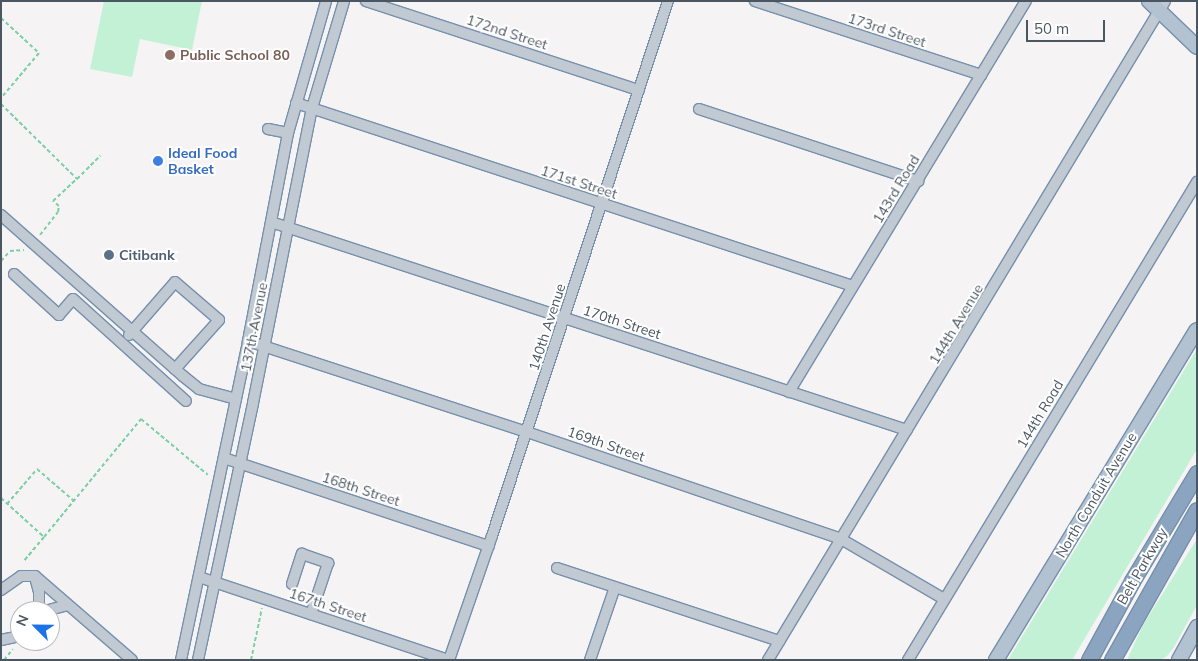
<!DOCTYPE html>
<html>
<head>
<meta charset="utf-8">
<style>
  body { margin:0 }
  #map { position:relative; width:1198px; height:661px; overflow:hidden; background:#f5f3f3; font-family:Mulish,sans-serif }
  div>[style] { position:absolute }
  .green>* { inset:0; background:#c3f1d5 }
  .path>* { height:2px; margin-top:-1px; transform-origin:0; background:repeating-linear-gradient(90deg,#7ad0a6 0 4px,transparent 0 6.5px) }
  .roads { filter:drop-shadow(1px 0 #7690ad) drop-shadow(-1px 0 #7690ad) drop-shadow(0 1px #7690ad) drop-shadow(0 -1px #7690ad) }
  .minor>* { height:10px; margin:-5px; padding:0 5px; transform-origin:5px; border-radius:5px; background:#c1cad2 }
  .major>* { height:14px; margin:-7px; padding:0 7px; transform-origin:7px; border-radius:7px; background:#b3c2d1 }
  .highway>* { height:15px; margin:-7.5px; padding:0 7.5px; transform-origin:7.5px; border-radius:7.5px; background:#8ba5c1 }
  .dots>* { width:14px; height:14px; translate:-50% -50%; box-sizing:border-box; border:2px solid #fff; border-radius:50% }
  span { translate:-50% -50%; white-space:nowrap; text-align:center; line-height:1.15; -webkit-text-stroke:4px #fff; paint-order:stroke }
  .street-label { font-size:14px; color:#4a5661 }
  .education-label { font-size:14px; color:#785e54; font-weight:700 }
  .left { translate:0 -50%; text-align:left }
  .shop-label { font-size:14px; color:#366cbe; font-weight:700 }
  .service-label { font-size:14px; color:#4e5e75; font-weight:700 }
  .frame { position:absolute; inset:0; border:2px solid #4a5661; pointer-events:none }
  .north { position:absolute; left:10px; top:601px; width:50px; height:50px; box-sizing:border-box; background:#fff; border:1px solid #b7bbc0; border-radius:50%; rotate:293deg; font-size:14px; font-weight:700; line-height:20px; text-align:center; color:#4a5661 }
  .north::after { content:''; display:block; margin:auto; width:18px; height:22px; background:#1a73e8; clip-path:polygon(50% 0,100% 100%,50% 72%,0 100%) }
  .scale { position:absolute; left:1026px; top:20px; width:79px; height:22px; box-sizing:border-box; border:2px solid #4a5661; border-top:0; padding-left:6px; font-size:15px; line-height:18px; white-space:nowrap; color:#4a5661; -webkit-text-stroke:4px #fff; paint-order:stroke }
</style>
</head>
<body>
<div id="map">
  <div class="green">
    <i style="clip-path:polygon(104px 1px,202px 1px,192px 50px,140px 39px,132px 77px,90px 69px)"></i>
    <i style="clip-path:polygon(1197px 349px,1197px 449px,1072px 660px,1008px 660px)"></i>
    <i style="clip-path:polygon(1197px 539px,1197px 605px,1174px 647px,1167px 656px,1162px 659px,1127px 660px,1143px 625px)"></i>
  </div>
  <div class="path">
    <i style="left:1px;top:18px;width:52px;rotate:42.6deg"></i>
    <i style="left:39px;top:53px;width:59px;rotate:130.2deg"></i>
    <i style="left:1px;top:104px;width:107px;rotate:44.6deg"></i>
    <i style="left:77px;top:179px;width:33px;rotate:-45deg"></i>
    <i style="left:40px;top:235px;width:29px;rotate:-52deg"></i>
    <i style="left:58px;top:212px;width:6px;rotate:-81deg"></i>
    <i style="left:59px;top:206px;width:8px;rotate:-140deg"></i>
    <i style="left:53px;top:201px;width:33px;rotate:-43deg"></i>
    <i style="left:1px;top:261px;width:13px;rotate:-48deg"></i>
    <i style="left:10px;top:251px;width:14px;rotate:-4deg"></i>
    <i style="left:1px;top:498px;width:58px;rotate:42.2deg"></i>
    <i style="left:44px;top:537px;width:31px;rotate:130deg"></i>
    <i style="left:7px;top:504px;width:46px;rotate:-49.4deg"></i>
    <i style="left:37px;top:469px;width:49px;rotate:40.9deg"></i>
    <i style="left:44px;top:537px;width:153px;rotate:-50.6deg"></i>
    <i style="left:141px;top:419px;width:87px;rotate:39.9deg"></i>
    <i style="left:4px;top:660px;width:14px;rotate:-51deg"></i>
    <i style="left:251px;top:660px;width:53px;rotate:-78.1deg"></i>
  </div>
  <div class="roads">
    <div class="minor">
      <i style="left:366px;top:1px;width:287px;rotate:18.1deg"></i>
      <i style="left:755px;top:1px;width:238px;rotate:18.1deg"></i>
      <i style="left:296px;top:103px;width:586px;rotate:18.19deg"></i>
      <i style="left:699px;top:109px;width:231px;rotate:18.2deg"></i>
      <i style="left:268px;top:129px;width:20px;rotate:11deg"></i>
      <i style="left:1px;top:215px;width:243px;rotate:41.5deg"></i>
      <i style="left:183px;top:376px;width:21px;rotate:39deg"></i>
      <i style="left:199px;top:389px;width:38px;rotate:15deg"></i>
      <i style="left:271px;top:222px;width:669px;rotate:18.11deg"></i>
      <i style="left:14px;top:274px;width:61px;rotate:42.3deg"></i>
      <i style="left:59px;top:315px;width:21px;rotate:-49deg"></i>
      <i style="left:73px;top:299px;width:152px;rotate:42.1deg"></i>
      <i style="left:129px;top:335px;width:70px;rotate:-49deg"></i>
      <i style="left:175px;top:282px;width:58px;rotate:40.8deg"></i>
      <i style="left:219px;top:320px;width:66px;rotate:131.9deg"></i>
      <i style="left:248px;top:341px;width:293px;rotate:18.1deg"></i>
      <i style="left:527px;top:432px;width:332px;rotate:18.8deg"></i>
      <i style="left:841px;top:539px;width:119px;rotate:30.2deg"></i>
      <i style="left:789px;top:392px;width:457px;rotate:-58.8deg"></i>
      <i style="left:224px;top:458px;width:279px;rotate:18.4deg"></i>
      <i style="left:557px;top:568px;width:234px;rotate:18.2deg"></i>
      <i style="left:35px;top:577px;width:16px;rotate:75deg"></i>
      <i style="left:39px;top:592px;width:19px;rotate:90deg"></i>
      <i style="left:199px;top:577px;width:262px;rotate:18.4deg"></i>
      <i style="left:292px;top:584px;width:32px;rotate:-72deg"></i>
      <i style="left:302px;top:554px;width:28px;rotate:19deg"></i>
      <i style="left:328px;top:563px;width:54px;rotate:108.4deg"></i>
      <i style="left:1px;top:590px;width:24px;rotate:-35deg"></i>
      <i style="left:21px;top:576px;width:14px"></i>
      <i style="left:35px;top:576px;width:128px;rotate:40.9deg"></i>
      <i style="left:45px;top:611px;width:23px;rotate:-15deg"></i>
      <i style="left:1px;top:640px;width:14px;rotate:-12deg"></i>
      <i style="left:15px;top:637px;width:7px;rotate:-45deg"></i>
      <i style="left:181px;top:660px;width:326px;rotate:-78.1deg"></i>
      <i style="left:248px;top:341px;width:212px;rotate:-79.1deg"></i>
      <i style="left:288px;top:133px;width:137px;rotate:-73.9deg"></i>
      <i style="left:198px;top:660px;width:263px;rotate:-77.9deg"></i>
      <i style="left:253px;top:403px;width:301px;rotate:-78.7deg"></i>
      <i style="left:312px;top:108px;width:112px;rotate:-73.3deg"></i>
      <i style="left:449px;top:660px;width:131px;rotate:-70.9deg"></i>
      <i style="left:492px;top:536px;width:563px;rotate:-71.79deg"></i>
      <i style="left:590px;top:660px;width:77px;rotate:-71.1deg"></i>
      <i style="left:768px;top:660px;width:769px;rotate:-58.93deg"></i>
      <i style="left:908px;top:660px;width:559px;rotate:-58.84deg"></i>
    </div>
    <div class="major">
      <i style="left:1149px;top:1px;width:66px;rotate:43.8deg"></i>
      <i style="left:996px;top:660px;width:386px;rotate:-58.7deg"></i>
      <i style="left:1179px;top:660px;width:38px;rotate:-61deg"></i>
    </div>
    <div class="highway">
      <i style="left:1089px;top:660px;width:90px;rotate:-61.4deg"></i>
      <i style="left:1132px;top:581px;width:126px;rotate:-59deg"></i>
      <i style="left:1112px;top:660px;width:172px;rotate:-60.5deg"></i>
    </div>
  </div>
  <div class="dots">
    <i style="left:170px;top:55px;background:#8d6e63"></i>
    <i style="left:158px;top:161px;background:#3f7fe0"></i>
    <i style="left:109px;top:255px;background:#5c6f8a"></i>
  </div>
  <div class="street-label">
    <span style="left:887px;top:30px;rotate:18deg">173rd Street</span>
    <span style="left:507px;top:32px;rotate:18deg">172nd Street</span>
    <span style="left:579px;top:182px;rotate:18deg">171st Street</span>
    <span style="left:896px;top:189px;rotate:-59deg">143rd Road</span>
    <span style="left:622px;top:322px;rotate:18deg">170th Street</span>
    <span style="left:956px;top:324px;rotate:-59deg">144th Avenue</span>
    <span style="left:254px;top:327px;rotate:-79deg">137th Avenue</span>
    <span style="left:547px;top:327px;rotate:-72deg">140th Avenue</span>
    <span style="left:1040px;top:414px;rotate:-59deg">144th Road</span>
    <span style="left:606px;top:444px;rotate:19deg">169th Street</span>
    <span style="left:361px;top:489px;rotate:18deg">168th Street</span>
    <span style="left:1096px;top:495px;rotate:-59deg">North Conduit Avenue</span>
    <span style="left:1142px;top:566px;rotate:-60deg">Belt Parkway</span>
    <span style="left:328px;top:605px;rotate:18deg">167th Street</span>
  </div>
  <div class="education-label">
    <span class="left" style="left:180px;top:55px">Public School 80</span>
  </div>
  <div class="shop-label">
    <span class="left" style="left:168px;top:161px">Ideal Food<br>Basket</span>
  </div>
  <div class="service-label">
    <span class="left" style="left:119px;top:255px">Citibank</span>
  </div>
  <div class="frame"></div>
  <div class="north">N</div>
  <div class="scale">50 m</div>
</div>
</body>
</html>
